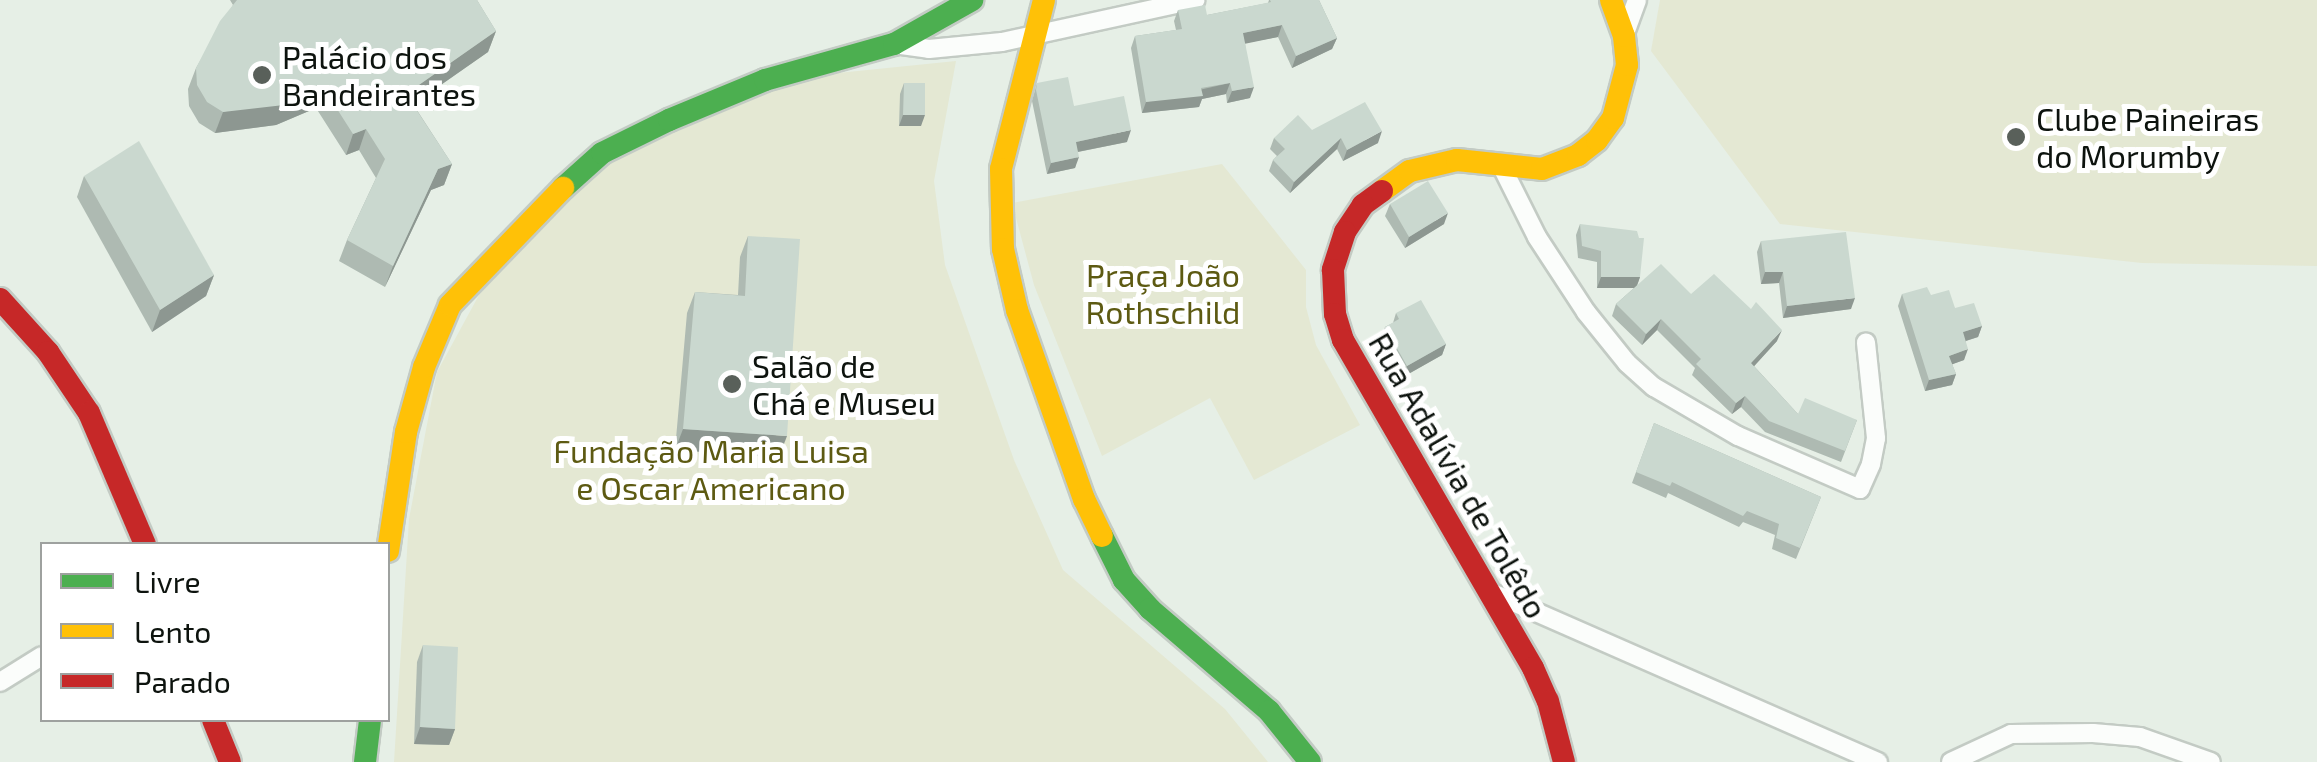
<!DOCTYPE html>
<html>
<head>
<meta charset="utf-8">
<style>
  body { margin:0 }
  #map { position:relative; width:2317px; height:762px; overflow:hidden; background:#e6efe6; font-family:"Exo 2",sans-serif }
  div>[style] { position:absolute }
  .green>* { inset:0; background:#e4e8d3 }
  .roads { filter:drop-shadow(2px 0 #c3cbc4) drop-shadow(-2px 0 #c3cbc4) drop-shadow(0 2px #c3cbc4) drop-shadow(0 -2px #c3cbc4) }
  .street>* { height:18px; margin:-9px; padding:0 9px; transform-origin:9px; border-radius:9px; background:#fbfdfb }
  .fast>* { height:22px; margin:-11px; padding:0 11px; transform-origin:11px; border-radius:11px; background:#4caf50 }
  .slow>* { height:22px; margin:-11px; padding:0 11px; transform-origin:11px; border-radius:11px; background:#ffc107 }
  .jam>* { height:22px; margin:-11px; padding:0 11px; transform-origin:11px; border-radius:11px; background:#c62828 }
  .wall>* { inset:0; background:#aebab2 }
  .shaded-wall>* { inset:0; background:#8d9791 }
  .building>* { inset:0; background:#cad8cf }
  .dots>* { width:28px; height:28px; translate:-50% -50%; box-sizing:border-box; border:5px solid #fff; border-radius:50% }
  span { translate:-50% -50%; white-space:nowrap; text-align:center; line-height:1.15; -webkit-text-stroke:10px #fff; paint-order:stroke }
  .poi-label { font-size:32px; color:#0d130e }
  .left { translate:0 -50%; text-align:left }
  .park-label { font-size:32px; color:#5d5a12 }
  .street-label { font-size:32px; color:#0d130e }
  .legend { position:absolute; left:40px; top:542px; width:350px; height:180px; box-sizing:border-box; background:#fff; border:2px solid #9ea19f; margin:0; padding:12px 18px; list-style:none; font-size:30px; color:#0d130e }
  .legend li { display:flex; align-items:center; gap:20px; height:50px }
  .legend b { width:50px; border:2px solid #9ea19f }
</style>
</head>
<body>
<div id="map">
  <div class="green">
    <i style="clip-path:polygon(1660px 0,2317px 0,2317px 266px,2142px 263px,1780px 224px,1651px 51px)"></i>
    <i style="clip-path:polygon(956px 61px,934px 181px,945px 265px,1014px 460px,1063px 570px,1225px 709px,1268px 762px,394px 762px,409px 519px,437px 372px,479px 295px,557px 200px,640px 137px,740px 98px,828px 74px)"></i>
    <i style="clip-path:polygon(1222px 164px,1306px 270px,1306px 307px,1316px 345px,1360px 425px,1254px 480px,1210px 398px,1102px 456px,1034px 285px,1012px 203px)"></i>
  </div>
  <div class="roads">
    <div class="street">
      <i style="left:1624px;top:36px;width:38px;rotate:-70deg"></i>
      <i style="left:894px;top:44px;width:35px;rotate:8deg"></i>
      <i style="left:929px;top:49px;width:73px;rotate:-5.5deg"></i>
      <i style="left:1002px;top:42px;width:198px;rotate:-12.3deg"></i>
      <i style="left:1502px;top:167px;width:78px;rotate:63.4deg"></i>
      <i style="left:1537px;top:237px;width:90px;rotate:56.8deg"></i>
      <i style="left:1586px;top:312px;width:65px;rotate:51.2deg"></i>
      <i style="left:1627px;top:363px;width:36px;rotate:42deg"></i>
      <i style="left:1654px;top:387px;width:97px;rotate:30.3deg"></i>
      <i style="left:1738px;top:436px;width:133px;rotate:23.5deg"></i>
      <i style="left:1860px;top:489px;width:27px;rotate:-66deg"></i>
      <i style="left:1871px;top:464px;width:26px;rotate:-79deg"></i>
      <i style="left:1876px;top:438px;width:96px;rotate:-96deg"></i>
      <i style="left:1488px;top:591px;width:426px;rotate:23.7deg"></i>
      <i style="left:0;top:682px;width:49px;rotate:-31.8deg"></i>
      <i style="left:1951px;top:762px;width:66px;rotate:-25deg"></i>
      <i style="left:2011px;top:734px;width:82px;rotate:-0.7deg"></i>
      <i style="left:2093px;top:733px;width:47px;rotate:4.9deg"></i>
      <i style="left:2140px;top:737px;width:75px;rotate:19.4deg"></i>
    </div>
    <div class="fast">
      <i style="left:563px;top:188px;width:52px;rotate:-41.9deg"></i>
      <i style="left:602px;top:153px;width:75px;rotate:-26.2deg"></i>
      <i style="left:669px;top:120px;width:104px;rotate:-22.6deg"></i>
      <i style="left:765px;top:80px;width:134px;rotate:-15.6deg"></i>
      <i style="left:894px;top:44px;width:90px;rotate:-29.4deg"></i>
      <i style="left:1102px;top:536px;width:49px;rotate:63.4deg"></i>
      <i style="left:1124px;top:580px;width:39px;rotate:48deg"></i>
      <i style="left:1150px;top:609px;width:157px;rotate:40.6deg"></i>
      <i style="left:1269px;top:711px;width:65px;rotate:51.2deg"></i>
      <i style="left:365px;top:762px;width:42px;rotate:-83.2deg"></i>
    </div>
    <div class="slow">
      <i style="left:1044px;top:0;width:174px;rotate:104.3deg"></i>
      <i style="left:1001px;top:169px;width:80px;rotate:88.6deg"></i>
      <i style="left:1003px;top:249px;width:63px;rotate:77.1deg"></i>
      <i style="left:1017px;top:310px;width:201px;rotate:70.5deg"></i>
      <i style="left:1084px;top:499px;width:41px;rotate:64.1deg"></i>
      <i style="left:1382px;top:191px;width:34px;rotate:-36deg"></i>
      <i style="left:1410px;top:171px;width:48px;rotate:-13.2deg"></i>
      <i style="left:1457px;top:160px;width:85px;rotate:6deg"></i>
      <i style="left:1542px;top:169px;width:39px;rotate:-21deg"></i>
      <i style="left:1578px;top:155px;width:24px;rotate:-38deg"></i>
      <i style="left:1597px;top:140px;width:27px;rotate:-54deg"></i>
      <i style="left:1613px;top:118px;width:55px;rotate:-75.2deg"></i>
      <i style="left:1627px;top:65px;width:29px;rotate:-96deg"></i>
      <i style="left:1624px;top:36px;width:38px;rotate:-110deg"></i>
      <i style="left:388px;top:551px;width:120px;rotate:-81.4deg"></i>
      <i style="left:406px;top:432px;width:67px;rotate:-74.5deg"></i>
      <i style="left:424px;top:367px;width:67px;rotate:-67.2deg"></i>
      <i style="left:450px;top:305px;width:163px;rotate:-46deg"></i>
    </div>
    <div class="jam">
      <i style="left:1382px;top:191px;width:24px;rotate:144deg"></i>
      <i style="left:1363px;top:205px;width:32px;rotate:124deg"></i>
      <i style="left:1345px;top:232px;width:40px;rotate:108deg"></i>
      <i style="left:1333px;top:270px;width:44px;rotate:87.4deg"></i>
      <i style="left:1335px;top:314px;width:27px;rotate:73deg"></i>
      <i style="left:1343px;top:340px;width:379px;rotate:59.9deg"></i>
      <i style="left:1533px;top:668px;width:36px;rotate:66deg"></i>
      <i style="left:1548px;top:701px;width:63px;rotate:75.3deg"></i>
      <i style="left:0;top:299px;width:72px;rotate:47.8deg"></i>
      <i style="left:48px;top:352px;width:73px;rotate:56.1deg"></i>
      <i style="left:89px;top:413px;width:142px;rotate:66.9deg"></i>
      <i style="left:213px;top:720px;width:45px;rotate:68deg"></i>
    </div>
  </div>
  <div class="wall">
    <i style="clip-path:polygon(230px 0,477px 0,496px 31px,488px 52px,413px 104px,452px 164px,444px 185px,431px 190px,385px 287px,339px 261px,347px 240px,376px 178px,359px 150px,346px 155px,316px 108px,276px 125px,215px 133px,199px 123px,189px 106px,188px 89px,196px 68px,233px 5px)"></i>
    <i style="clip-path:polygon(1269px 0,1319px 0,1337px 38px,1332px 49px,1292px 68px,1278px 37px,1245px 43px,1250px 98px,1227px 103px,1226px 94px,1202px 99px,1199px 107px,1142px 113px,1131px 48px,1135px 36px,1176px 30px,1174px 21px,1178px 10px,1207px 15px,1268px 3px)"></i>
    <i style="clip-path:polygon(904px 83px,921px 126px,899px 126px,900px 94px)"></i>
    <i style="clip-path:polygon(1037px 83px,1074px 106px,1127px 142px,1078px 152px,1075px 168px,1047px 174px,1032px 101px)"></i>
    <i style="clip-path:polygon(1312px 130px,1378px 143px,1343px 161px,1337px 149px,1290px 193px,1269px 171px,1273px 160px,1277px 156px,1270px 149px,1274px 138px)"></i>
    <i style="clip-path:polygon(84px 176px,214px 275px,206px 296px,152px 332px,77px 197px)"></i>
    <i style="clip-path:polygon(1390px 204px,1444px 224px,1405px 248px,1385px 216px)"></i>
    <i style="clip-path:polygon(1580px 224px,1640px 277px,1637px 286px,1691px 294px,1777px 341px,1754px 366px,1798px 414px,1857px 420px,1841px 462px,1765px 432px,1741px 407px,1732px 414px,1692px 375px,1695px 368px,1657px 330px,1642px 345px,1612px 316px,1616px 304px,1634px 288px,1597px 288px,1597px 262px,1578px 258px,1576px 235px)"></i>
    <i style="clip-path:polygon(748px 236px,779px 457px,675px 450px,687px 313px,695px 292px,738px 295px,740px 257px)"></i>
    <i style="clip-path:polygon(1761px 241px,1851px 309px,1783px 318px,1779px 283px,1761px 284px,1757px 252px)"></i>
    <i style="clip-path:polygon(1902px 294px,1931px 295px,1955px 308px,1982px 326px,1978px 337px,1966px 341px,1964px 360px,1952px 364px,1956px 374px,1952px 385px,1925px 391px,1898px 306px)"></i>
    <i style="clip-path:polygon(1396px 313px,1446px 344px,1442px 355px,1403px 377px,1381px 338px,1385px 327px,1393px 323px)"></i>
    <i style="clip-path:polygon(1654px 423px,1821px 497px,1796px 559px,1772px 549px,1775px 535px,1743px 522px,1739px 527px,1668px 493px,1666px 498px,1632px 483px)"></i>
    <i style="clip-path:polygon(423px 645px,455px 729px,449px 745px,414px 744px,417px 662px)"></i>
  </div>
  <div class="shaded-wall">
    <i style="clip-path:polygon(1282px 25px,1278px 37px,1239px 45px,1243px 33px)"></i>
    <i style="clip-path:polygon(496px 31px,488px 52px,398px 115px,406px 94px)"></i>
    <i style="clip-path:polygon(1337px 38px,1332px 49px,1292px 68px,1296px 56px)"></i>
    <i style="clip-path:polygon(1230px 83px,1226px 94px,1202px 99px,1199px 107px,1142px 113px,1146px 102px)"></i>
    <i style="clip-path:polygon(323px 87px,316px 108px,276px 125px,215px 133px,223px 112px)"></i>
    <i style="clip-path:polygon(1254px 87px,1250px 98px,1227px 103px,1232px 91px)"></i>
    <i style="clip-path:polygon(903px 115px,925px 115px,921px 126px,899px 126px)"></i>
    <i style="clip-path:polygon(366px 129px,359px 150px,346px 155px,353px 134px)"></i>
    <i style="clip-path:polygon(1131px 130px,1127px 142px,1072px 153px,1076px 142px)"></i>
    <i style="clip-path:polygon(1382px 131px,1378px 143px,1343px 161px,1347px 150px)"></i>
    <i style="clip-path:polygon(1341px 138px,1337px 149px,1290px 193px,1294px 182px)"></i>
    <i style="clip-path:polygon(1079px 157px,1075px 168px,1047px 174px,1051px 163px)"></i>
    <i style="clip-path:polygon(452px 164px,444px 185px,431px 190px,385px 287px,393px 266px,438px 169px)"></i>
    <i style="clip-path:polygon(1448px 213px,1444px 224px,1405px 248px,1409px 237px)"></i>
    <i style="clip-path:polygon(1765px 272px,1783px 272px,1779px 283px,1761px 284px)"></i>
    <i style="clip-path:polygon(214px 275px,206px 296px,152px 332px,160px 310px)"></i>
    <i style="clip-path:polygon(1601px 277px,1640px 277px,1636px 288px,1597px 288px)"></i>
    <i style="clip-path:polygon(1855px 298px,1851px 309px,1783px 318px,1787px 306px)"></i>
    <i style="clip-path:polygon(1661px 319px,1657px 330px,1642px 345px,1646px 334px)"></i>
    <i style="clip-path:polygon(1982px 326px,1978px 337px,1959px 343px,1963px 332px)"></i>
    <i style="clip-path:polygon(1782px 330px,1777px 341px,1747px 374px,1751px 363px)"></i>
    <i style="clip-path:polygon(1446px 344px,1442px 355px,1403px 377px,1407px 366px)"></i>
    <i style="clip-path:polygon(1968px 349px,1964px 360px,1945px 367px,1949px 356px)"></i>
    <i style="clip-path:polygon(1956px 374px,1952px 385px,1925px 391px,1929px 380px)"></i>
    <i style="clip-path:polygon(1745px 396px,1741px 407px,1732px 414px,1736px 403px)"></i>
    <i style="clip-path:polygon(683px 429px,787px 436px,779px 457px,675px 450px)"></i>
    <i style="clip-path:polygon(420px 727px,455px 729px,449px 745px,414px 744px)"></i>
  </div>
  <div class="building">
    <i style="clip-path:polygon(237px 0,477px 0,496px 31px,406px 94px,452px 164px,438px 169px,393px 266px,347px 240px,385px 159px,366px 129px,353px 134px,323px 87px,284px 105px,223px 112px,207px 102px,197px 85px,196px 68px,220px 21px)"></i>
    <i style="clip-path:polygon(1270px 0,1319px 0,1337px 38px,1296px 56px,1282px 25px,1243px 33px,1254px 87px,1232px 91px,1230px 83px,1201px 88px,1203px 96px,1146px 102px,1135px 36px,1182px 29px,1178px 10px,1205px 5px,1207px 15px,1271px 2px)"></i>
    <i style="clip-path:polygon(1068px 77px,1074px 106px,1124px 96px,1131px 130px,1076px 142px,1079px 157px,1051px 163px,1036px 90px,1037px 83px)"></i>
    <i style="clip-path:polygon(904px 83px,925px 83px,925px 115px,903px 115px)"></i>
    <i style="clip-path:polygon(1365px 102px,1382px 131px,1347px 150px,1341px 138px,1294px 182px,1273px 160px,1285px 149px,1274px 138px,1298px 115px,1312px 130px)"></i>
    <i style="clip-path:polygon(139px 141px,214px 275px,160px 310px,84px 176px)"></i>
    <i style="clip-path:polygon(1428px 181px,1448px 213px,1409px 237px,1390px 204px)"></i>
    <i style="clip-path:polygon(1580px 224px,1637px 231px,1639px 238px,1644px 238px,1640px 277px,1601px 277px,1601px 251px,1582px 246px)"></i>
    <i style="clip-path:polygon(1846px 232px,1855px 298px,1787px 306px,1783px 272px,1765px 272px,1761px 241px)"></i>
    <i style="clip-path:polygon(748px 236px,800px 239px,787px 436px,683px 429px,695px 292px,745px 296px)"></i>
    <i style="clip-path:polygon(1661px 264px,1691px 294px,1714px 274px,1751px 309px,1756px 302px,1782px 330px,1751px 363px,1798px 414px,1805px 398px,1857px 420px,1845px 451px,1769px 421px,1745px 396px,1736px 403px,1696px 364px,1701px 359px,1661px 319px,1646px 334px,1616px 304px)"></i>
    <i style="clip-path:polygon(1927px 287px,1931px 295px,1949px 290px,1955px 308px,1974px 303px,1982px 326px,1963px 332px,1968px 349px,1949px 356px,1956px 374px,1929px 380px,1902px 294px)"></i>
    <i style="clip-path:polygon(1421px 300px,1446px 344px,1407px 366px,1385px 327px,1399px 319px,1396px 313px)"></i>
    <i style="clip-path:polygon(1654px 423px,1821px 497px,1800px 548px,1776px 538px,1779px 524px,1747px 511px,1743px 516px,1672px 482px,1670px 486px,1636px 472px)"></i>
    <i style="clip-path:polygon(423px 645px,458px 647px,455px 729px,420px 727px)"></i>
  </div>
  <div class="dots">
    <i style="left:262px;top:75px;background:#59605a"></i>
    <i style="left:2016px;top:137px;background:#59605a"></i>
    <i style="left:732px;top:384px;background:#59605a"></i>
  </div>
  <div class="poi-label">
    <span class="left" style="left:282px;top:75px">Palácio dos<br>Bandeirantes</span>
    <span class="left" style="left:2036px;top:137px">Clube Paineiras<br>do Morumby</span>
    <span class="left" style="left:752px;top:384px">Salão de<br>Chá e Museu</span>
  </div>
  <div class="park-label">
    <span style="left:1163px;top:293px">Praça João<br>Rothschild</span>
    <span style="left:711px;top:469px">Fundação Maria Luisa<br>e Oscar Americano</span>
  </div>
  <div class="street-label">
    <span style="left:1459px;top:475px;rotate:60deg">Rua Adalívia de Tolêdo</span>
  </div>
  <ul class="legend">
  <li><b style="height:12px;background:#4caf50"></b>Livre</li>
  <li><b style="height:12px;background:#ffc107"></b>Lento</li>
  <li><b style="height:12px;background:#c62828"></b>Parado</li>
  </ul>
</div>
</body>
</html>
